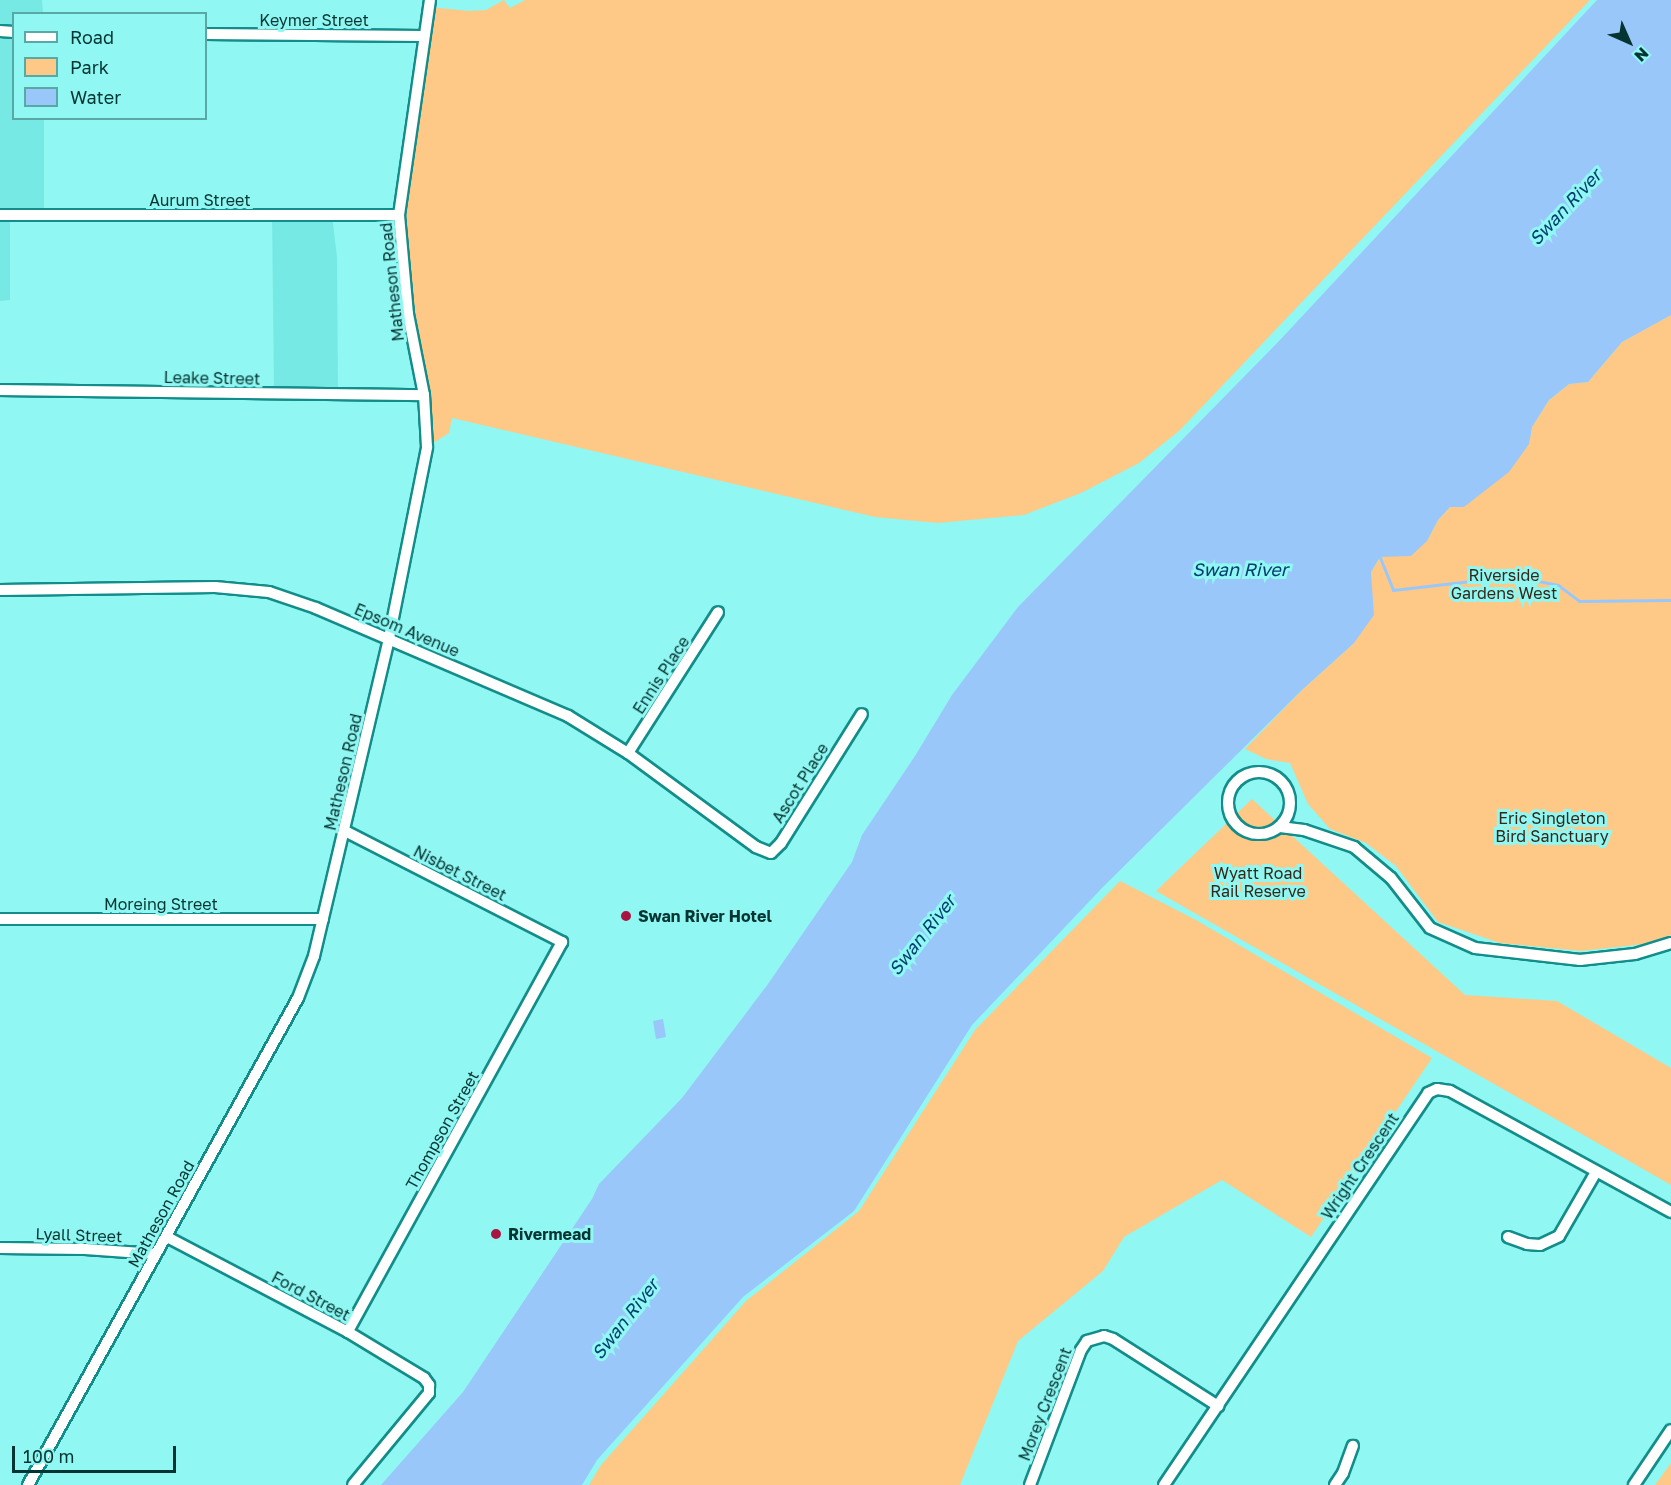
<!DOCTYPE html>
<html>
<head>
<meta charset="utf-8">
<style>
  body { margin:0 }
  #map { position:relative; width:1671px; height:1485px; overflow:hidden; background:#90f7f2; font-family:"Golos Text",sans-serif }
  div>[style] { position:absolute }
  .built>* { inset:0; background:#77e9e5 }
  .green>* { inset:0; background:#fec986 }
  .water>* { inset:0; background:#9ac7f9 }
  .stream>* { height:3px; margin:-1.5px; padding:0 1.5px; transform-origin:1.5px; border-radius:1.5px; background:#9ac7f9 }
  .roads { filter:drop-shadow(2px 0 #138d8a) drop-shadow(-2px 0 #138d8a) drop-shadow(0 2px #138d8a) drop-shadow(0 -2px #138d8a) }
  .minor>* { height:10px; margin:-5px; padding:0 5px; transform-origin:5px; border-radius:5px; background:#fff }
  .minor>.ring { margin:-5px; padding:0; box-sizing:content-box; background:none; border:10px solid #fff; border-radius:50% }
  .dots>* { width:16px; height:16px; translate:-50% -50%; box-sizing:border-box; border:3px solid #90f7f2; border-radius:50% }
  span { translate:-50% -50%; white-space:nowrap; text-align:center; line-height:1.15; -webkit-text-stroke:6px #90f7f2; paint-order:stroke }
  .street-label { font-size:16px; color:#043533 }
  .park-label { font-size:16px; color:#362818 }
  .poi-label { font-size:16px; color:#043533; font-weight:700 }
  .left { translate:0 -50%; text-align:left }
  .water-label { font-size:18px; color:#043d70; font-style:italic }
  .legend { position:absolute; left:12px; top:12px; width:195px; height:108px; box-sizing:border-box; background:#90f7f2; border:2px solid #58a9a6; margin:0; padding:8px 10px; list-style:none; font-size:18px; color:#043533 }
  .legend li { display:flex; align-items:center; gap:12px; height:30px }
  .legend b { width:30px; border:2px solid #58a9a6 }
  .north { position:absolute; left:1599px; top:12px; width:60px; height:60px; -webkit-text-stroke:4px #90f7f2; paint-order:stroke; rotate:135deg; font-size:16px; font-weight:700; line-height:24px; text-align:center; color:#043533 }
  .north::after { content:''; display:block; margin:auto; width:21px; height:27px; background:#043533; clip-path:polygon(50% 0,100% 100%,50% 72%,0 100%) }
  .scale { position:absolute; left:12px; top:1446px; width:164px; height:27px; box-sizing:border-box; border:3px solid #043533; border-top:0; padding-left:8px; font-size:18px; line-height:21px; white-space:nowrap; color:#043533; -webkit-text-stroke:4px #90f7f2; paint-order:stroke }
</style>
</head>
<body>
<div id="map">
  <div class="built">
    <i style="clip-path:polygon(0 0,42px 0,43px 13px,14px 14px,14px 118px,44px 119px,44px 215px,10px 215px,10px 300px,0 301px)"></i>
    <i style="clip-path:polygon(272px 215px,332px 215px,337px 257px,338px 394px,274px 393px)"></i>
  </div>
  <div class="green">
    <i style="clip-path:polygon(504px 0,510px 8px,525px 0,1590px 0,1179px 431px,1139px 463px,1081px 493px,1024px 515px,938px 523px,875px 517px,452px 418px,449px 433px,427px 447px,399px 215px,429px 7px,469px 11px,486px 10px)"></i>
    <i style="clip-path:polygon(1671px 315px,1671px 935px,1644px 944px,1581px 951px,1500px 943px,1438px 922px,1396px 866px,1366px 843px,1330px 829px,1308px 804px,1290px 763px,1266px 759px,1245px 749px,1302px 690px,1354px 643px,1372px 591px,1371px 572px,1380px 557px,1427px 541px,1438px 520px,1450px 507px,1529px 444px,1532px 427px,1549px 400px,1569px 384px,1588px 382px,1622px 342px)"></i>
    <i style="clip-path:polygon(1252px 799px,1465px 995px,1557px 1001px,1671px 1068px,1671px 1185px,1156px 891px)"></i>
    <i style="clip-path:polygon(1120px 881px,1196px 920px,1432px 1058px,1311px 1237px,1222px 1180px,1124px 1237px,1103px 1271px,1018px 1341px,960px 1485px,589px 1485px,601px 1465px,746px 1301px,859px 1211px,975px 1030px)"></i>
    <i style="clip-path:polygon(1671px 1463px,1671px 1485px,1655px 1485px)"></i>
  </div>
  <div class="water">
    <i style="clip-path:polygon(1597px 0,1671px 0,1671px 315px,1622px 342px,1588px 382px,1569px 384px,1549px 400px,1532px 427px,1529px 444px,1509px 472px,1464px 507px,1450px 507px,1438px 520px,1427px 541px,1411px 556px,1380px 557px,1371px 572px,1374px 615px,1354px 643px,1302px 690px,1102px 888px,972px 1025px,854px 1211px,743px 1297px,597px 1460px,582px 1485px,381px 1485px,463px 1392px,592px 1199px,599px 1184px,682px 1098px,768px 984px,852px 862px,862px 835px,915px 756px,952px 695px,1018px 607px,1280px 340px)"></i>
    <i style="clip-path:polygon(663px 1019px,666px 1037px,656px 1039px,653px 1021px)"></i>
  </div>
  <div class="stream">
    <i style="left:1379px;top:555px;width:38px;rotate:68deg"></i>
    <i style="left:1393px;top:590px;width:122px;rotate:-6.6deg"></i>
    <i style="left:1514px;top:576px;width:45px;rotate:11.6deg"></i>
    <i style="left:1558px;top:585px;width:26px;rotate:37deg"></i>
    <i style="left:1579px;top:601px;width:92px;rotate:-0.6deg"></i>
  </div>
  <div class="roads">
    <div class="minor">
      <i style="left:0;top:31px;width:14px;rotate:4deg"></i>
      <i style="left:206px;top:34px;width:217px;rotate:0.5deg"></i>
      <i style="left:0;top:215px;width:399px"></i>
      <i style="left:0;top:390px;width:424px;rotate:0.7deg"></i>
      <i style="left:0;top:590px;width:215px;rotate:-0.8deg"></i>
      <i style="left:215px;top:587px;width:54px;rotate:5.3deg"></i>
      <i style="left:269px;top:592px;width:50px;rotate:18.8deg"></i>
      <i style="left:316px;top:608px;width:274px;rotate:23.2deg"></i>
      <i style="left:568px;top:716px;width:70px;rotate:31.7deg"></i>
      <i style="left:628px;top:753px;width:159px;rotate:36.3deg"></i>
      <i style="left:756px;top:847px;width:16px;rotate:22deg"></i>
      <i style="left:771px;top:853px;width:14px;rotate:-45deg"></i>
      <i style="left:781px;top:843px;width:152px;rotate:-57.9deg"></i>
      <i style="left:628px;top:753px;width:167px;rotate:-57.4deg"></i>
      <i class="ring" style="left:1228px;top:772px;width:52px;height:52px"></i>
      <i style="left:1280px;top:827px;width:24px;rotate:7deg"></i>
      <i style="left:1304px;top:830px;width:53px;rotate:18.8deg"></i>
      <i style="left:1354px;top:847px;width:48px;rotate:40deg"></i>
      <i style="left:1391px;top:878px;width:63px;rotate:52deg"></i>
      <i style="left:1430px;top:928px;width:49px;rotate:24deg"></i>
      <i style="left:1475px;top:948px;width:106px;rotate:6.5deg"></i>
      <i style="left:1580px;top:960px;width:55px;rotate:-6.2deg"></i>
      <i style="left:1635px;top:954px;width:38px;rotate:-17deg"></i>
      <i style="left:345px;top:831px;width:244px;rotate:27.1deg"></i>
      <i style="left:562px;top:942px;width:445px;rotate:118.8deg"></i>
      <i style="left:0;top:919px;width:323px"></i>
      <i style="left:167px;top:1237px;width:204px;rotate:27.7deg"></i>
      <i style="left:348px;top:1332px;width:89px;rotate:31.2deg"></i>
      <i style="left:424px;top:1378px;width:9px;rotate:54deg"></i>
      <i style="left:429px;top:1385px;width:8px;rotate:90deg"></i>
      <i style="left:429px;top:1393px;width:119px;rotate:129.6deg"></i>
      <i style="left:1508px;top:1237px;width:20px;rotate:20deg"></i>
      <i style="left:1527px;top:1244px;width:13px;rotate:4deg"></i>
      <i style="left:1540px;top:1245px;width:21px;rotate:-25deg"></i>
      <i style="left:1559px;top:1236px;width:74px;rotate:-60deg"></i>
      <i style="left:0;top:1248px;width:85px;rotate:0.7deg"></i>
      <i style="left:85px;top:1249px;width:71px;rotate:4deg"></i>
      <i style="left:28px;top:1485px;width:557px;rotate:-61deg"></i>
      <i style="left:298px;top:998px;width:45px;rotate:-69.1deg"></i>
      <i style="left:314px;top:956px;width:327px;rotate:-76.7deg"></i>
      <i style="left:389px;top:638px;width:195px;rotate:-78.7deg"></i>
      <i style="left:427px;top:447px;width:52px;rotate:-93.3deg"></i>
      <i style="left:424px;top:395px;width:83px;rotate:-101.2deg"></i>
      <i style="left:408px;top:314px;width:99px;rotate:-95.2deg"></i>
      <i style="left:399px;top:215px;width:217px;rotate:-81.8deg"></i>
      <i style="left:1030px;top:1485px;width:144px;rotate:-69.3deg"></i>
      <i style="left:1081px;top:1350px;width:11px;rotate:-56deg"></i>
      <i style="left:1087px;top:1341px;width:18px;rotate:-16deg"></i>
      <i style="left:1104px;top:1336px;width:9px;rotate:18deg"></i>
      <i style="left:1113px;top:1339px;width:125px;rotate:32.5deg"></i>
      <i style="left:1164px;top:1485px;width:473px;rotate:-56deg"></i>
      <i style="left:1428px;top:1093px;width:10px;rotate:-24deg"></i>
      <i style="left:1437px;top:1089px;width:13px;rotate:9deg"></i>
      <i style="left:1450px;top:1091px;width:252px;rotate:28.7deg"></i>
      <i style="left:1335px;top:1485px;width:14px;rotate:-56deg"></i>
      <i style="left:1343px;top:1473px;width:29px;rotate:-70deg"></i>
      <i style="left:1634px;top:1485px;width:66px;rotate:-56.1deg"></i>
    </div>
  </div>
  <div class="dots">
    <i style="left:626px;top:916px;background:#aa1442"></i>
    <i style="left:496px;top:1234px;background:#aa1442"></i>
  </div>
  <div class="street-label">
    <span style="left:314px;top:20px">Keymer Street</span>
    <span style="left:200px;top:200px">Aurum Street</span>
    <span style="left:392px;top:282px;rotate:-96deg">Matheson Road</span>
    <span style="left:212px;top:378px;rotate:1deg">Leake Street</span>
    <span style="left:407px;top:630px;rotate:23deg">Epsom Avenue</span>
    <span style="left:661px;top:675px;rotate:-57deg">Ennis Place</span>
    <span style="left:343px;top:772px;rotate:-77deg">Matheson Road</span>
    <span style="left:800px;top:783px;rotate:-58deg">Ascot Place</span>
    <span style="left:460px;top:873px;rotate:27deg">Nisbet Street</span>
    <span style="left:161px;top:904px">Moreing Street</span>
    <span style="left:442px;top:1130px;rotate:-61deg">Thompson Street</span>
    <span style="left:1360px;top:1166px;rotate:-56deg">Wright Crescent</span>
    <span style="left:161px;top:1214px;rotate:-61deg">Matheson Road</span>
    <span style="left:79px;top:1235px;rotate:2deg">Lyall Street</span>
    <span style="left:311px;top:1296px;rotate:28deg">Ford Street</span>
    <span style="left:1045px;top:1404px;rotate:-69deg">Morey Crescent</span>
  </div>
  <div class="park-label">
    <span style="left:1504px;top:584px">Riverside<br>Gardens West</span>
    <span style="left:1552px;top:827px">Eric Singleton<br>Bird Sanctuary</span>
    <span style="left:1258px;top:882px">Wyatt Road<br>Rail Reserve</span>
  </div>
  <div class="poi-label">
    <span class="left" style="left:638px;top:916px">Swan River Hotel</span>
    <span class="left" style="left:508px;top:1234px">Rivermead</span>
  </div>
  <div class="water-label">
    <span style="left:1565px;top:207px;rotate:-47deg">Swan River</span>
    <span style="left:1240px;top:569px">Swan River</span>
    <span style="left:922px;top:935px;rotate:-52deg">Swan River</span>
    <span style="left:625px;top:1319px;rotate:-52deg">Swan River</span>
  </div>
  <ul class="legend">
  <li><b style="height:8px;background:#fff"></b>Road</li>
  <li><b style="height:16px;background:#fec986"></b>Park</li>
  <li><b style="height:16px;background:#9ac7f9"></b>Water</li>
  </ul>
  <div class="north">N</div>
  <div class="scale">100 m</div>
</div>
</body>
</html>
